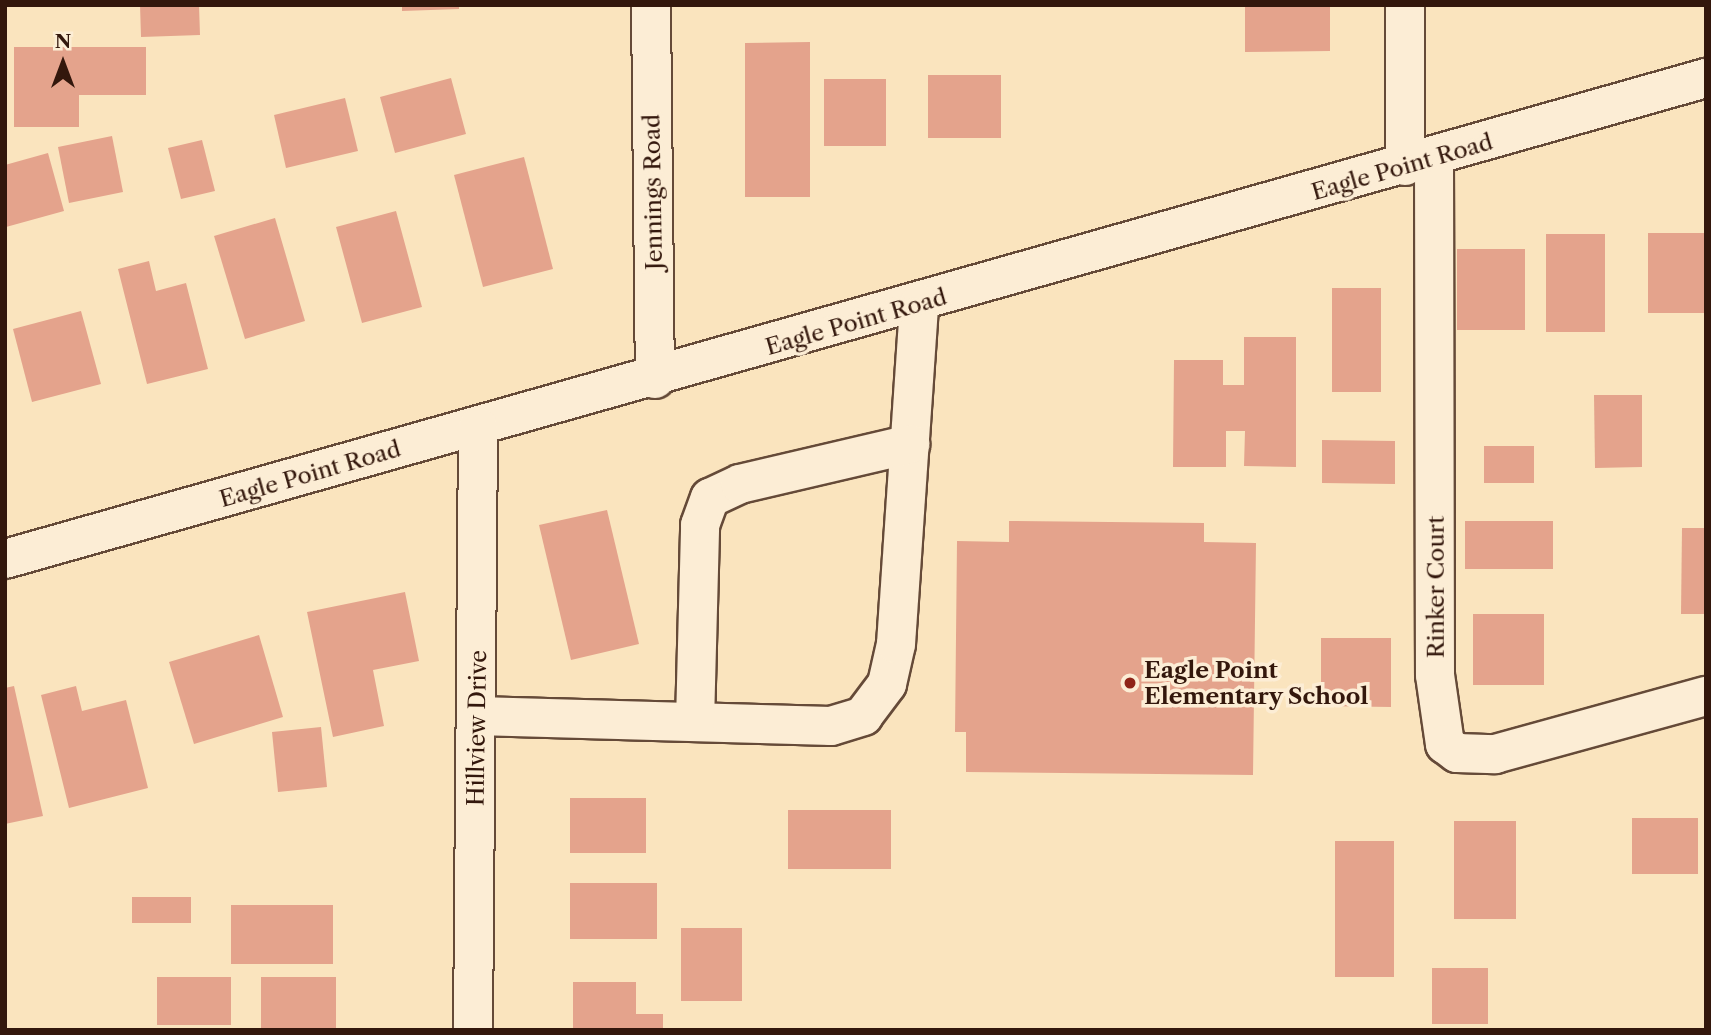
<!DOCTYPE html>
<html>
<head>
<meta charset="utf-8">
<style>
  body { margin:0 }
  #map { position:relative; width:1711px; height:1035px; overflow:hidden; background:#fae4be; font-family:"Libre Caslon Text",serif }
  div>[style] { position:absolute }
  .building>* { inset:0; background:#e4a38c }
  .roads { filter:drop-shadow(2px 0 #654a38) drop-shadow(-2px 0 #654a38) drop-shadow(0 2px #654a38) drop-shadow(0 -2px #654a38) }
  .minor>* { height:38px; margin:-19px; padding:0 19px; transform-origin:19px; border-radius:19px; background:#fcedd5 }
  .dots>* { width:19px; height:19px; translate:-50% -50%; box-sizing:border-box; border:4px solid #fcedd5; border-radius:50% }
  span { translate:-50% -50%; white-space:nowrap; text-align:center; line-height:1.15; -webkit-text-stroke:7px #fcedd5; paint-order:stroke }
  .street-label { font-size:23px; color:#33170c }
  .poi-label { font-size:23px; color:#33170c; font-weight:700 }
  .left { translate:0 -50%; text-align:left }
  .frame { position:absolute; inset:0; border:7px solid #33170c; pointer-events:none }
  .north { position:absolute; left:28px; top:28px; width:70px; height:70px; -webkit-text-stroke:5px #fcedd5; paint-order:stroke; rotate:0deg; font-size:19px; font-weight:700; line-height:28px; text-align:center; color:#33170c }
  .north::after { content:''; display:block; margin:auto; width:24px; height:32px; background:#33170c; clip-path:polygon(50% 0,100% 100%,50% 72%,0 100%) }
</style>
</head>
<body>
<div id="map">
  <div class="building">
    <i style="clip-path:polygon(140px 5px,199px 5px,200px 35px,141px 37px)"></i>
    <i style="clip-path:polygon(402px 5px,459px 5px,459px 9px,402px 11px)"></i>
    <i style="clip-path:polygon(1245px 5px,1330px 5px,1330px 51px,1245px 52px)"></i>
    <i style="clip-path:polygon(810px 42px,810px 197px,745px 197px,745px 43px)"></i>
    <i style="clip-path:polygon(14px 47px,146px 47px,146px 95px,79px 95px,79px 127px,14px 127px)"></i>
    <i style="clip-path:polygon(928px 75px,1001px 75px,1001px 138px,928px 138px)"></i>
    <i style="clip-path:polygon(451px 78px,466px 134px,395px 153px,380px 97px)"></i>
    <i style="clip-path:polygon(824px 79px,886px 79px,886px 146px,824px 146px)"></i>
    <i style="clip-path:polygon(345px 98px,358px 151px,286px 168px,274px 115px)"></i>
    <i style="clip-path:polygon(112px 136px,123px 192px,69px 203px,58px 147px)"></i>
    <i style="clip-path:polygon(202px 140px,215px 191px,181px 199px,168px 148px)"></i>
    <i style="clip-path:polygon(48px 153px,64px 211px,6px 227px,5px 165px)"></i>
    <i style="clip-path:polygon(524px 157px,553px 269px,483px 287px,454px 175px)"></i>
    <i style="clip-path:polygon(396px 211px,422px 307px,362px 323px,336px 227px)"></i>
    <i style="clip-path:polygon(275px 218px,305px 321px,245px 339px,214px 236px)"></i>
    <i style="clip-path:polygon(1648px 233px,1706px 233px,1706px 313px,1648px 313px)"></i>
    <i style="clip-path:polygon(1546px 234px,1605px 234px,1605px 332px,1546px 332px)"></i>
    <i style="clip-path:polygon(1457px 249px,1525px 249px,1525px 330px,1457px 330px)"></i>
    <i style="clip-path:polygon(149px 261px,156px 291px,186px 283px,208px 369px,147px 384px,118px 269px)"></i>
    <i style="clip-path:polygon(1332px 288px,1381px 288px,1381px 392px,1332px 392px)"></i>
    <i style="clip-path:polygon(81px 311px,101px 384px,32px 402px,13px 329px)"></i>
    <i style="clip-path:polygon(1244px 337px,1296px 337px,1296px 467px,1244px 466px,1245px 431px,1226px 431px,1226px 467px,1173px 467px,1174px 360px,1223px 360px,1223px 385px,1244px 385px)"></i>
    <i style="clip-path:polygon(1594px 395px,1642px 395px,1642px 467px,1595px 468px)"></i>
    <i style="clip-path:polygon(1322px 440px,1395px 441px,1395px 484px,1322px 483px)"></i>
    <i style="clip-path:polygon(1484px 446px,1534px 446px,1534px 483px,1484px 483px)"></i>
    <i style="clip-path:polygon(607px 510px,639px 644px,571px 660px,539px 525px)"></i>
    <i style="clip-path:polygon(1009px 521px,1204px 523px,1204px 542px,1256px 543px,1253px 775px,966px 772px,966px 732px,955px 732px,957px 541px,1009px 542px)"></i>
    <i style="clip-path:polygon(1465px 521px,1553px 521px,1553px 569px,1465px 569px)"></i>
    <i style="clip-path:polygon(1682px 528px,1706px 528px,1706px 614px,1681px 614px)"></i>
    <i style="clip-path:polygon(405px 592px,419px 661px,373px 670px,384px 726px,333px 737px,307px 612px)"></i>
    <i style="clip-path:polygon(1473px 614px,1544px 614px,1544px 685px,1473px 685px)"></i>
    <i style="clip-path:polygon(259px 635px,283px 717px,194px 744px,169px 662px)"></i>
    <i style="clip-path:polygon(1321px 638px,1391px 638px,1391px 707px,1321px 706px)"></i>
    <i style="clip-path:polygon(14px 686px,43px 816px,5px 824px,5px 688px)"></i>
    <i style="clip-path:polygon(76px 686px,82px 711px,126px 700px,148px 788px,69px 808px,41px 695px)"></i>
    <i style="clip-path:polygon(321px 727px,327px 787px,278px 792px,272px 732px)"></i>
    <i style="clip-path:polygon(570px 798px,646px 798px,646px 853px,570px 853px)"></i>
    <i style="clip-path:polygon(788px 810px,891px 810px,891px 869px,788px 869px)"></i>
    <i style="clip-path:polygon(1632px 818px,1698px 818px,1698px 874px,1632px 874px)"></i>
    <i style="clip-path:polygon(1454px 821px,1516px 821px,1516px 919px,1454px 919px)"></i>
    <i style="clip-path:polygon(1335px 841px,1394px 841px,1394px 977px,1335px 977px)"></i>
    <i style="clip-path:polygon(570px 883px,657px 883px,657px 939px,570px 939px)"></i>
    <i style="clip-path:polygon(132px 897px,191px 897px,191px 923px,132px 923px)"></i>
    <i style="clip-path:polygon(231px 905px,333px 905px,333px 964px,231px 964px)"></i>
    <i style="clip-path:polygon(681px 928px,742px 928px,742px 1001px,681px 1001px)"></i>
    <i style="clip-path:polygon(1432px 968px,1488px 968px,1488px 1024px,1432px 1024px)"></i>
    <i style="clip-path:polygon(157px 977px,231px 977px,231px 1025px,157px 1025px)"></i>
    <i style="clip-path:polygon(261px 977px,336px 977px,336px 1030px,261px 1030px)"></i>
    <i style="clip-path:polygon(573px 982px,636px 982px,636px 1014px,663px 1014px,663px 1030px,573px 1030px)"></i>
  </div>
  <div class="roads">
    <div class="minor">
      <i style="left:651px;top:5px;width:374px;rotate:89.4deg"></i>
      <i style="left:1434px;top:158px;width:517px;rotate:89.89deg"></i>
      <i style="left:1435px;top:675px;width:70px;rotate:81.8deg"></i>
      <i style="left:1445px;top:744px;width:15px;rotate:37deg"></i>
      <i style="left:1457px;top:753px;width:38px;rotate:2deg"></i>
      <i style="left:1495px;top:754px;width:219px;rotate:-15.4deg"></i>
      <i style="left:1405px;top:166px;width:161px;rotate:-90deg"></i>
      <i style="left:5px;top:559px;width:1768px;rotate:-15.79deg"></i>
      <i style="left:477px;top:716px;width:354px;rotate:1.6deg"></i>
      <i style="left:831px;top:726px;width:34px;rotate:-17deg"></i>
      <i style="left:863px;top:716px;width:40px;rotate:-53deg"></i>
      <i style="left:887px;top:684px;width:41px;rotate:-77.3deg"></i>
      <i style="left:896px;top:644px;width:341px;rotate:-86.1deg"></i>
      <i style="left:695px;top:722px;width:197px;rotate:-88.5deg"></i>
      <i style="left:700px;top:525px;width:29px;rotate:-70deg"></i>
      <i style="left:710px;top:498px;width:33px;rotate:-25deg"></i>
      <i style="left:740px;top:484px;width:175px;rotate:-13.2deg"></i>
      <i style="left:473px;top:1030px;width:603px;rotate:-89.52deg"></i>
    </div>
  </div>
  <div class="dots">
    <i style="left:1130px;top:683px;background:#8f2418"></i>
  </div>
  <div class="street-label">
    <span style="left:1402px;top:167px;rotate:-16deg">Eagle Point Road</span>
    <span style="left:653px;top:192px;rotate:-91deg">Jennings Road</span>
    <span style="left:856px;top:322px;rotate:-16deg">Eagle Point Road</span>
    <span style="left:310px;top:474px;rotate:-16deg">Eagle Point Road</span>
    <span style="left:1436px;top:587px;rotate:-90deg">Rinker Court</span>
    <span style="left:477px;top:728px;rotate:-89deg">Hillview Drive</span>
  </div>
  <div class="poi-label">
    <span class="left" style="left:1144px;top:683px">Eagle Point<br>Elementary School</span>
  </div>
  <div class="frame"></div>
  <div class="north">N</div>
</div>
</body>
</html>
